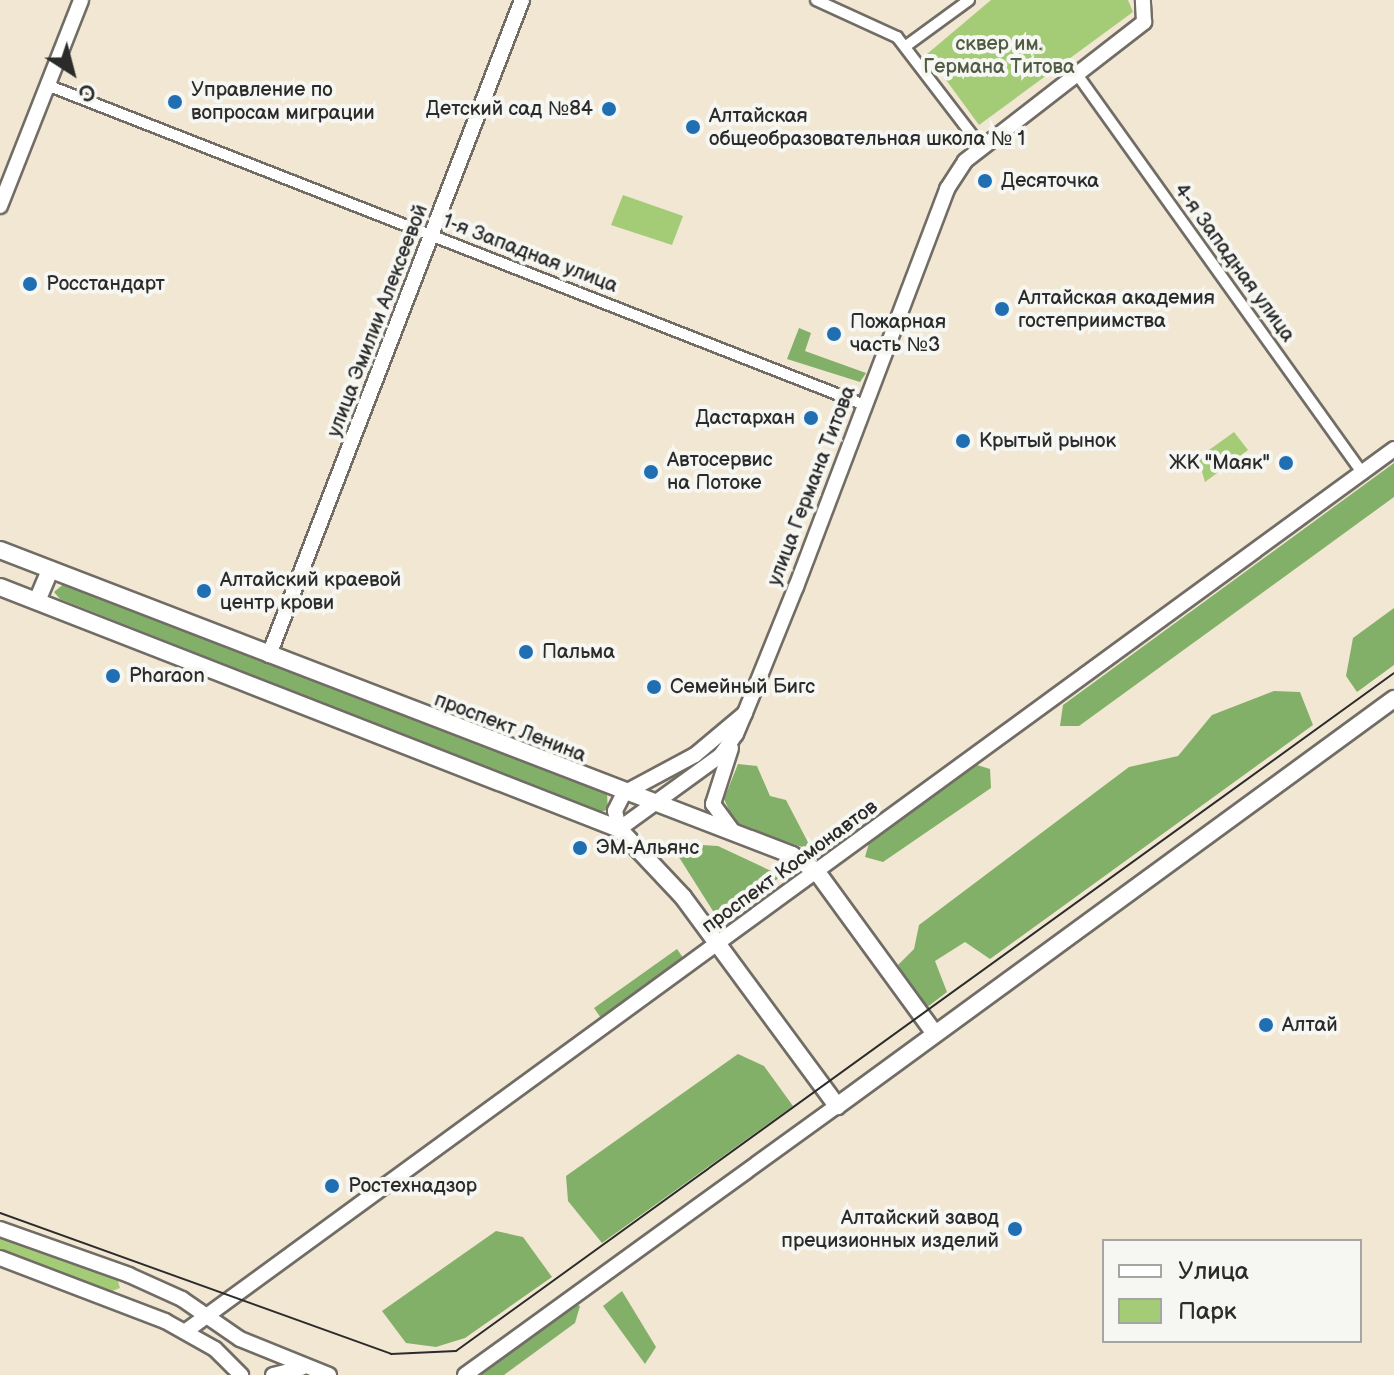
<!DOCTYPE html>
<html>
<head>
<meta charset="utf-8">
<style>
  body { margin:0 }
  #map { position:relative; width:1394px; height:1375px; overflow:hidden; background:#f2e7d3; font-family:"Balsamiq Sans",sans-serif }
  div>[style] { position:absolute }
  .green>* { inset:0; background:#a4cc77 }
  .forest>* { inset:0; background:#83b068 }
  .roads { filter:drop-shadow(2px 0 #716d66) drop-shadow(-2px 0 #716d66) drop-shadow(0 2px #716d66) drop-shadow(0 -2px #716d66) }
  .minor>* { height:10px; margin:-5px; padding:0 5px; transform-origin:5px; border-radius:5px; background:#fff }
  .tertiary>* { height:14px; margin:-7px; padding:0 7px; transform-origin:7px; border-radius:7px; background:#fff }
  .secondary>* { height:14px; margin:-7px; padding:0 7px; transform-origin:7px; border-radius:7px; background:#fff }
  .primary>* { height:16px; margin:-8px; padding:0 8px; transform-origin:8px; border-radius:8px; background:#fff }
  .tram>* { height:2px; margin:-1px; padding:0 1px; transform-origin:1px; border-radius:1px; background:#2b2b2b }
  .dots>* { width:22px; height:22px; translate:-50% -50%; box-sizing:border-box; border:4px solid #f6f6f2; border-radius:50% }
  span { translate:-50% -50%; white-space:nowrap; text-align:center; line-height:1.15; -webkit-text-stroke:8px #f6f6f2; paint-order:stroke }
  .park-label { font-size:20px; color:#4f5b42 }
  .poi-label { font-size:20px; color:#2b2b2b }
  .left { translate:0 -50%; text-align:left }
  .right { translate:-100% -50%; text-align:right }
  .street-label { font-size:20px; color:#2b2b2b }
  .legend { position:absolute; left:1102px; top:1239px; width:260px; height:104px; box-sizing:border-box; background:#f6f6f2; border:2px solid #a5a5a2; margin:0; padding:10px 14px; list-style:none; font-size:24px; color:#2b2b2b }
  .legend li { display:flex; align-items:center; gap:16px; height:40px }
  .legend b { width:40px; border:2px solid #a5a5a2 }
  .north { position:absolute; left:32px; top:32px; width:80px; height:80px; -webkit-text-stroke:6px #f6f6f2; paint-order:stroke; rotate:144deg; font-size:22px; font-weight:700; line-height:32px; text-align:center; color:#2b2b2b }
  .north::after { content:''; display:block; margin:auto; width:28px; height:36px; background:#2b2b2b; clip-path:polygon(50% 0,100% 100%,50% 72%,0 100%) }
</style>
</head>
<body>
<div id="map">
  <div class="green">
    <i style="clip-path:polygon(991px 0,1128px 0,1133px 12px,979px 125px,927px 54px)"></i>
    <i style="clip-path:polygon(623px 195px,683px 216px,672px 245px,611px 225px)"></i>
    <i style="clip-path:polygon(1234px 432px,1248px 450px,1205px 482px,1198px 458px)"></i>
    <i style="clip-path:polygon(0 1235px,117px 1278px,120px 1288px,110px 1292px,0 1251px)"></i>
  </div>
  <div class="forest">
    <i style="clip-path:polygon(799px 328px,811px 333px,805px 351px,866px 373px,860px 382px,787px 359px)"></i>
    <i style="clip-path:polygon(1394px 463px,1394px 497px,1079px 726px,1060px 726px,1063px 705px)"></i>
    <i style="clip-path:polygon(66px 582px,607px 794px,608px 810px,599px 812px,60px 599px,54px 592px)"></i>
    <i style="clip-path:polygon(1394px 608px,1394px 665px,1357px 692px,1346px 676px,1353px 638px)"></i>
    <i style="clip-path:polygon(1274px 691px,1300px 692px,1313px 725px,990px 959px,965px 942px,935px 961px,947px 992px,926px 1008px,898px 965px,914px 949px,919px 925px,1129px 767px,1178px 756px,1212px 715px)"></i>
    <i style="clip-path:polygon(738px 764px,757px 766px,770px 796px,786px 800px,812px 850px,736px 826px,724px 799px)"></i>
    <i style="clip-path:polygon(977px 765px,990px 769px,991px 788px,883px 862px,865px 857px,869px 843px)"></i>
    <i style="clip-path:polygon(670px 843px,718px 846px,782px 876px,718px 919px)"></i>
    <i style="clip-path:polygon(677px 949px,686px 962px,603px 1021px,594px 1008px)"></i>
    <i style="clip-path:polygon(738px 1054px,764px 1066px,793px 1106px,602px 1243px,568px 1201px,566px 1176px)"></i>
    <i style="clip-path:polygon(496px 1231px,523px 1237px,552px 1277px,465px 1338px,436px 1347px,406px 1343px,382px 1311px)"></i>
    <i style="clip-path:polygon(622px 1291px,656px 1347px,645px 1364px,603px 1306px)"></i>
    <i style="clip-path:polygon(572px 1303px,580px 1306px,575px 1323px,504px 1375px,473px 1375px)"></i>
  </div>
  <div class="roads">
    <div class="minor">
      <i style="left:816px;top:0;width:89px;rotate:24.6deg"></i>
      <i style="left:897px;top:37px;width:135px;rotate:52.5deg"></i>
      <i style="left:906px;top:46px;width:78px;rotate:-36.1deg"></i>
      <i style="left:1076px;top:73px;width:493px;rotate:54.4deg"></i>
      <i style="left:47px;top:85px;width:878px;rotate:21.37deg"></i>
    </div>
    <div class="tertiary">
      <i style="left:0;top:206px;width:221px;rotate:-68.5deg"></i>
      <i style="left:269px;top:655px;width:702px;rotate:-68.88deg"></i>
      <i style="left:745px;top:713px;width:65px;rotate:140deg"></i>
      <i style="left:695px;top:755px;width:81px;rotate:151.8deg"></i>
      <i style="left:624px;top:793px;width:20px;rotate:117deg"></i>
      <i style="left:615px;top:811px;width:18px;rotate:77deg"></i>
      <i style="left:619px;top:829px;width:125px;rotate:-35.9deg"></i>
      <i style="left:720px;top:756px;width:27px;rotate:-54deg"></i>
      <i style="left:736px;top:734px;width:23px;rotate:-67deg"></i>
      <i style="left:745px;top:713px;width:136px;rotate:-68deg"></i>
      <i style="left:796px;top:587px;width:426px;rotate:-69.2deg"></i>
      <i style="left:947px;top:189px;width:33px;rotate:-57deg"></i>
      <i style="left:965px;top:161px;width:227px;rotate:-37.8deg"></i>
      <i style="left:1144px;top:22px;width:22px;rotate:-93deg"></i>
      <i style="left:731px;top:748px;width:59px;rotate:107.8deg"></i>
      <i style="left:713px;top:804px;width:32px;rotate:54deg"></i>
      <i style="left:186px;top:1331px;width:1496px;rotate:-36.13deg"></i>
    </div>
    <div class="secondary">
      <i style="left:0;top:1229px;width:137px;rotate:19.6deg"></i>
      <i style="left:129px;top:1275px;width:58px;rotate:24.4deg"></i>
      <i style="left:182px;top:1299px;width:70px;rotate:34.6deg"></i>
      <i style="left:240px;top:1339px;width:96px;rotate:22deg"></i>
      <i style="left:0;top:1258px;width:177px;rotate:20.9deg"></i>
      <i style="left:165px;top:1321px;width:57px;rotate:29.2deg"></i>
      <i style="left:215px;top:1349px;width:37px;rotate:45deg"></i>
      <i style="left:273px;top:1375px;width:30px;rotate:-14deg"></i>
      <i style="left:465px;top:1375px;width:459px;rotate:-35.9deg"></i>
    </div>
    <div class="primary">
      <i style="left:0;top:550px;width:849px;rotate:21.06deg"></i>
      <i style="left:792px;top:855px;width:30px;rotate:34deg"></i>
      <i style="left:817px;top:872px;width:200px;rotate:53.9deg"></i>
      <i style="left:0;top:587px;width:665px;rotate:21.35deg"></i>
      <i style="left:619px;top:829px;width:93px;rotate:46.7deg"></i>
      <i style="left:683px;top:897px;width:260px;rotate:53.6deg"></i>
      <i style="left:837px;top:1106px;width:690px;rotate:-36.16deg"></i>
      <i style="left:37px;top:601px;width:34px;rotate:-67deg"></i>
    </div>
  </div>
  <div class="tram">
    <i style="left:0;top:1213px;width:416px;rotate:19.8deg"></i>
    <i style="left:391px;top:1354px;width:65px;rotate:-2.6deg"></i>
    <i style="left:456px;top:1351px;width:1157px;rotate:-35.86deg"></i>
  </div>
  <div class="dots">
    <i style="left:175px;top:102px;background:#1f6fb2"></i>
    <i style="left:609px;top:109px;background:#1f6fb2"></i>
    <i style="left:693px;top:127px;background:#1f6fb2"></i>
    <i style="left:985px;top:181px;background:#1f6fb2"></i>
    <i style="left:30px;top:284px;background:#1f6fb2"></i>
    <i style="left:1002px;top:309px;background:#1f6fb2"></i>
    <i style="left:834px;top:334px;background:#1f6fb2"></i>
    <i style="left:811px;top:418px;background:#1f6fb2"></i>
    <i style="left:963px;top:441px;background:#1f6fb2"></i>
    <i style="left:1286px;top:463px;background:#1f6fb2"></i>
    <i style="left:651px;top:472px;background:#1f6fb2"></i>
    <i style="left:204px;top:591px;background:#1f6fb2"></i>
    <i style="left:526px;top:652px;background:#1f6fb2"></i>
    <i style="left:113px;top:676px;background:#1f6fb2"></i>
    <i style="left:654px;top:687px;background:#1f6fb2"></i>
    <i style="left:580px;top:848px;background:#1f6fb2"></i>
    <i style="left:1266px;top:1025px;background:#1f6fb2"></i>
    <i style="left:332px;top:1186px;background:#1f6fb2"></i>
    <i style="left:1015px;top:1229px;background:#1f6fb2"></i>
  </div>
  <div class="park-label">
    <span style="left:999px;top:56px">сквер им.<br>Германа Титова</span>
  </div>
  <div class="poi-label">
    <span class="left" style="left:191px;top:102px">Управление по<br>вопросам миграции</span>
    <span class="right" style="left:593px;top:109px">Детский сад №84</span>
    <span class="left" style="left:709px;top:128px">Алтайская<br>общеобразовательная школа № 1</span>
    <span class="left" style="left:1001px;top:181px">Десяточка</span>
    <span class="left" style="left:46px;top:284px">Росстандарт</span>
    <span class="left" style="left:1018px;top:310px">Алтайская академия<br>гостеприимства</span>
    <span class="left" style="left:850px;top:334px">Пожарная<br>часть №3</span>
    <span class="right" style="left:795px;top:418px">Дастархан</span>
    <span class="left" style="left:979px;top:441px">Крытый рынок</span>
    <span class="left" style="left:667px;top:472px">Автосервис<br>на Потоке</span>
    <span class="right" style="left:1270px;top:463px">ЖК "Маяк"</span>
    <span class="left" style="left:220px;top:592px">Алтайский краевой<br>центр крови</span>
    <span class="left" style="left:542px;top:652px">Пальма</span>
    <span class="left" style="left:129px;top:676px">Pharaon</span>
    <span class="left" style="left:670px;top:687px">Семейный Бигс</span>
    <span class="left" style="left:596px;top:848px">ЭМ-Альянс</span>
    <span class="left" style="left:1282px;top:1025px">Алтай</span>
    <span class="left" style="left:348px;top:1186px">Ростехнадзор</span>
    <span class="right" style="left:999px;top:1230px">Алтайский завод<br>прецизионных изделий</span>
  </div>
  <div class="street-label">
    <span style="left:530px;top:254px;rotate:21deg">1-я Западная улица</span>
    <span style="left:1234px;top:263px;rotate:54deg">4-я Западная улица</span>
    <span style="left:378px;top:321px;rotate:-69deg">улица Эмилии Алексеевой</span>
    <span style="left:812px;top:486px;rotate:-69deg">улица Германа Титова</span>
    <span style="left:510px;top:728px;rotate:21deg">проспект Ленина</span>
    <span style="left:790px;top:867px;rotate:-36deg">проспект Космонавтов</span>
  </div>
  <ul class="legend">
  <li><b style="height:10px;background:#fff"></b>Улица</li>
  <li><b style="height:22px;background:#a4cc77"></b>Парк</li>
  </ul>
  <div class="north">С</div>
</div>
</body>
</html>
